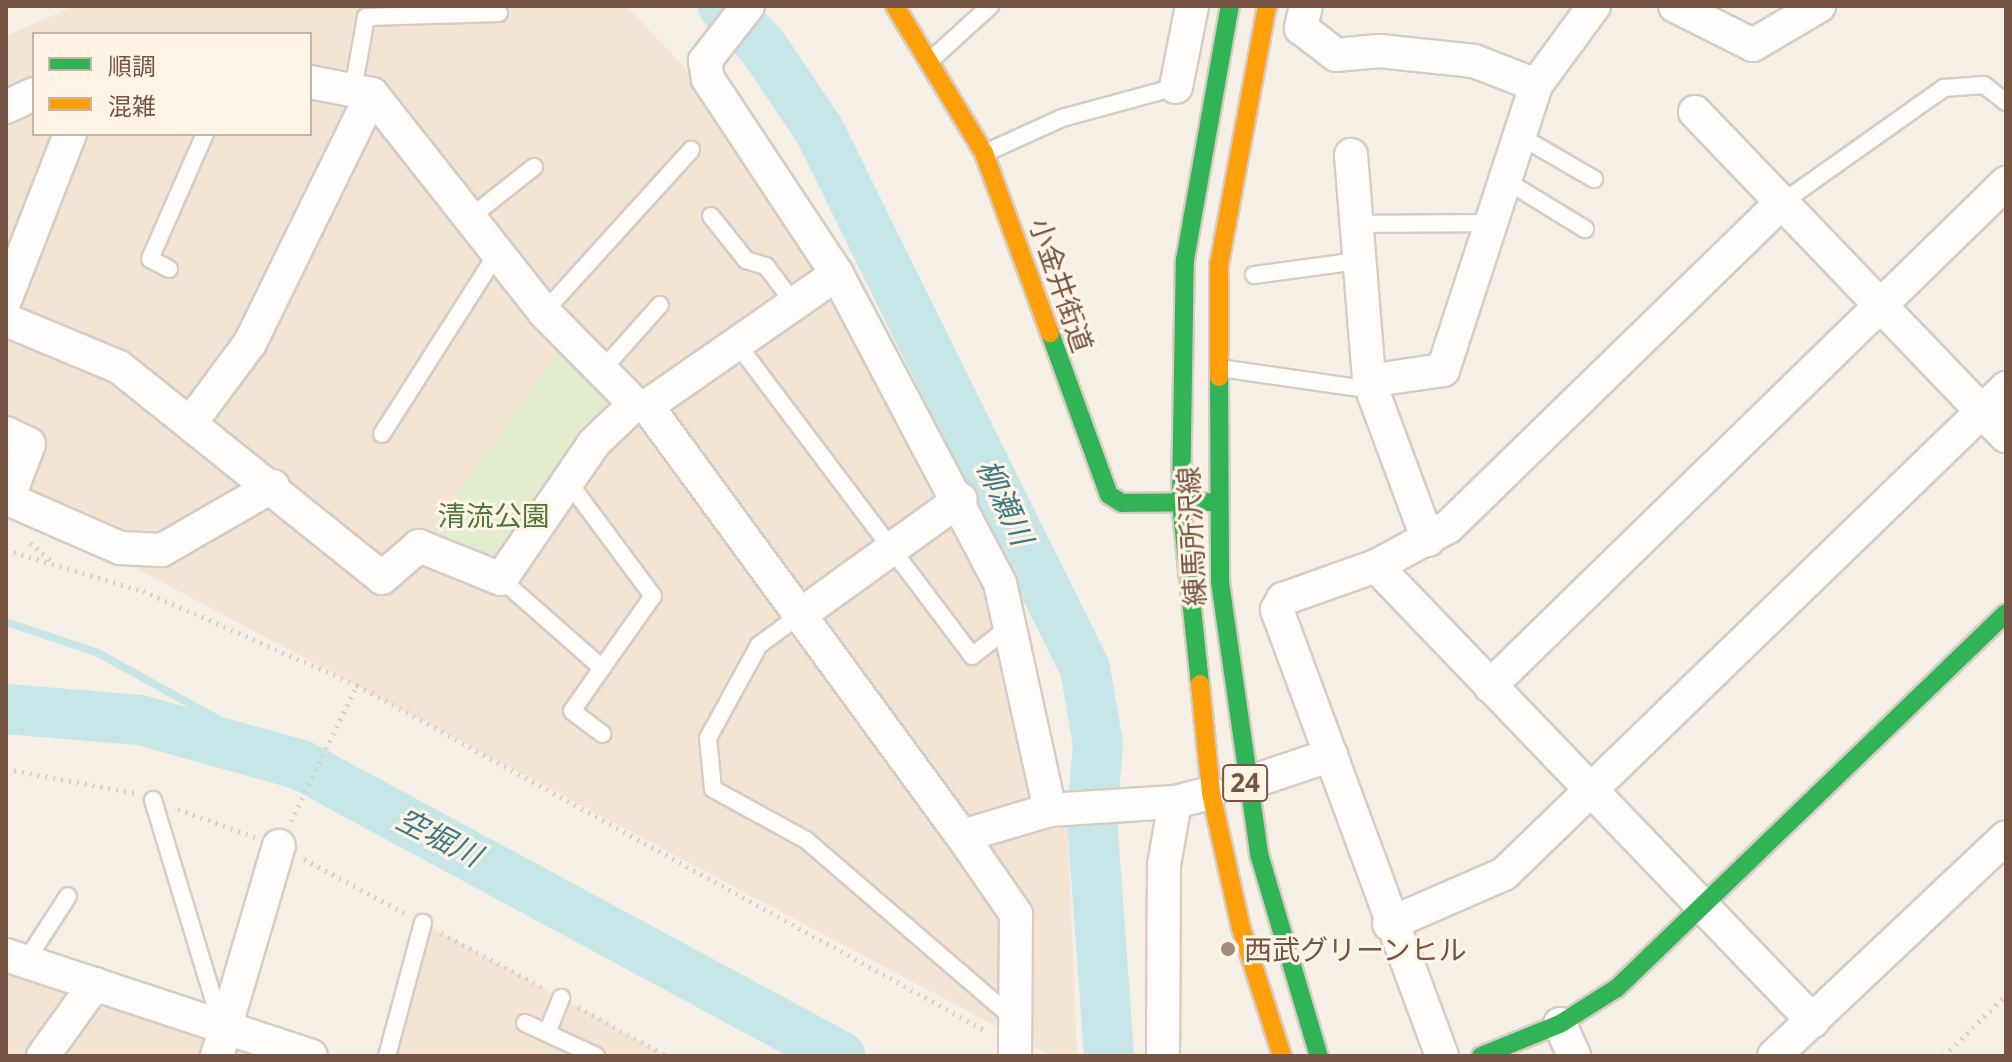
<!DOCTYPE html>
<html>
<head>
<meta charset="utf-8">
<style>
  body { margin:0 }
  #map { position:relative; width:2012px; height:1062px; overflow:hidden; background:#f6efe5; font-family:"Open Sans","Noto Sans JP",sans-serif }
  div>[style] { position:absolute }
  .residential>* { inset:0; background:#f3e4d4 }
  .green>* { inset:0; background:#e2edce }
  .stream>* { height:8px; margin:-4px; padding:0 4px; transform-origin:4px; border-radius:4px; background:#c6e6e7 }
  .river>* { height:50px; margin:-25px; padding:0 25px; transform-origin:25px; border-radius:25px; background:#c6e6e7 }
  .path>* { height:5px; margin-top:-2.5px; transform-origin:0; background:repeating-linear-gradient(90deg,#d9cfca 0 2px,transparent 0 8px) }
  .roads { filter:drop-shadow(2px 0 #d7ccc3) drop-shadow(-2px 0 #d7ccc3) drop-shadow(0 2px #d7ccc3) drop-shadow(0 -2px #d7ccc3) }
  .lane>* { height:16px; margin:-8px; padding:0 8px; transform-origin:8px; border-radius:8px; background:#fefdfb }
  .street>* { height:32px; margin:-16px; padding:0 16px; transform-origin:16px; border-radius:16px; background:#fefdfb }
  .fast>* { height:18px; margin:-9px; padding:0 9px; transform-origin:9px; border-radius:9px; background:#30b455 }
  .slow>* { height:18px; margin:-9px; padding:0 9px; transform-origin:9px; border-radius:9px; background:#ff9f0a }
  .dots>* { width:22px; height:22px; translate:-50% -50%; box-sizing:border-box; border:4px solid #fff4e5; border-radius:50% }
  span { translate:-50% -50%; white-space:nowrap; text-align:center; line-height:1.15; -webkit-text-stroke:6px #fff4e5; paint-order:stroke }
  .shield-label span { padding:2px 6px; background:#fff4e5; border:2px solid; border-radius:6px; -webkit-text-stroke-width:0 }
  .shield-label { font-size:26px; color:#755444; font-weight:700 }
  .street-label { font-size:28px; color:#755444 }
  .park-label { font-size:28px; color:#4d7639 }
  .poi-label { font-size:28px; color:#755444 }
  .left { translate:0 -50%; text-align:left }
  .water-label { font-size:30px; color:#3a7a83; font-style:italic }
  .frame { position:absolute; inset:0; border:8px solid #755444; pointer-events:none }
  .legend { position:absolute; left:32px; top:32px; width:280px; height:104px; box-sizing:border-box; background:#fff4e5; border:2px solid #c8b4a5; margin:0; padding:10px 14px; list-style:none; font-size:24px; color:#755444 }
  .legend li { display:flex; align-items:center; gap:16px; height:40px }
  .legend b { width:40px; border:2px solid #c8b4a5 }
</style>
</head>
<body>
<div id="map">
  <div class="residential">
    <i style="clip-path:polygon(evenodd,74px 6px,626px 6px,749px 134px,961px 499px,1067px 809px,1077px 1056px,1052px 1056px,6px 499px,6px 36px,74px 6px,34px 34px,310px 34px,310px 134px,34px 134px,34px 34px)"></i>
    <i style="clip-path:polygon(423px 923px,561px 998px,667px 1056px,387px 1056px)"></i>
    <i style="clip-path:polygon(6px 956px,311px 1056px,6px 1056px)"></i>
  </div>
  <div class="green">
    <i style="clip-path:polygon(561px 348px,621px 409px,501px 579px,433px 528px)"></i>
  </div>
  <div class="stream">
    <i style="left:6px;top:622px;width:97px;rotate:18.6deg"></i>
    <i style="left:98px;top:653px;width:232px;rotate:28.9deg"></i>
  </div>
  <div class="river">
    <i style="left:723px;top:6px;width:57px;rotate:45.7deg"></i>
    <i style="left:763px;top:47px;width:100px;rotate:56deg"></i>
    <i style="left:819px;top:130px;width:601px;rotate:63.73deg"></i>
    <i style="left:1085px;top:669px;width:76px;rotate:80.2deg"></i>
    <i style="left:1098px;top:744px;width:74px;rotate:94.6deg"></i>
    <i style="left:1092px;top:818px;width:239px;rotate:85.9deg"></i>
    <i style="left:6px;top:709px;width:134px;rotate:4.7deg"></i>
    <i style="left:140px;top:720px;width:167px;rotate:15.6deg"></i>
    <i style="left:301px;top:765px;width:613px;rotate:28.36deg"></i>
  </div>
  <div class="path">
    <i style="left:30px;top:543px;width:30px;rotate:40deg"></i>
    <i style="left:6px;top:550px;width:143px;rotate:16.7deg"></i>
    <i style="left:143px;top:591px;width:234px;rotate:23.7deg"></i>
    <i style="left:357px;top:685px;width:718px;rotate:28.81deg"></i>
    <i style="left:6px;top:769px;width:131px;rotate:10.5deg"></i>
    <i style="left:178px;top:809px;width:82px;rotate:20deg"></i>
    <i style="left:291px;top:821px;width:151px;rotate:-64.1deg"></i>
    <i style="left:304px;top:859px;width:118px;rotate:28.3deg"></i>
    <i style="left:441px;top:933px;width:118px;rotate:28.3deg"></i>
    <i style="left:578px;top:1007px;width:102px;rotate:28.8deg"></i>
    <i style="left:1944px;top:1056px;width:87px;rotate:-44.5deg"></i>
  </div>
  <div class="roads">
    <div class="lane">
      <i style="left:932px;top:59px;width:79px;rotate:-42.4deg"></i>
      <i style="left:353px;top:90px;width:74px;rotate:-79.9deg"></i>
      <i style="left:366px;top:17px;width:133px;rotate:-1.7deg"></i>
      <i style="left:1518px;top:135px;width:88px;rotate:30.1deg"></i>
      <i style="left:985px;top:153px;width:85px;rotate:-24.4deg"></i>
      <i style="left:1062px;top:118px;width:118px;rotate:-15.2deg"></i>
      <i style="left:1505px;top:180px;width:94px;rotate:31.5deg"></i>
      <i style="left:1780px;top:204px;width:201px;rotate:-35.3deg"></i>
      <i style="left:1944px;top:88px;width:40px;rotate:-4.3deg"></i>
      <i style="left:1984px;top:85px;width:28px;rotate:38deg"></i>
      <i style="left:711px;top:216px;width:56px;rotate:51.5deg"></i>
      <i style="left:746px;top:260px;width:21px;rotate:17deg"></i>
      <i style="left:766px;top:266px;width:45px;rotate:53.1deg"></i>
      <i style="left:468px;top:219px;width:84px;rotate:-38.2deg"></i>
      <i style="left:1354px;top:224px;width:137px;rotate:-0.4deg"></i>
      <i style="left:169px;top:269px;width:21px;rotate:-152deg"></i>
      <i style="left:150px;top:259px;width:137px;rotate:-66.3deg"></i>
      <i style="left:1254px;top:275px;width:104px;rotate:-7.7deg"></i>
      <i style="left:544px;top:312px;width:219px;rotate:-47.8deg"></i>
      <i style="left:735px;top:341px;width:394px;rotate:53deg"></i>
      <i style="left:972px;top:656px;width:51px;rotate:-37.8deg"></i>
      <i style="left:1220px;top:368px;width:154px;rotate:8.2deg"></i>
      <i style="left:602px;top:370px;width:87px;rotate:-48.3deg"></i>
      <i style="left:382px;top:434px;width:212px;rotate:-57.5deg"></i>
      <i style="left:501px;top:579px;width:135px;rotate:41.4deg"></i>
      <i style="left:602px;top:668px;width:88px;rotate:-54.7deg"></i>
      <i style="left:653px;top:596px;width:144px;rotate:-126.6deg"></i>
      <i style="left:800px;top:615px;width:51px;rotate:143.8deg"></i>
      <i style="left:759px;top:645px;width:106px;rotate:118.7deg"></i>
      <i style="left:708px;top:738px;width:51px;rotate:84.4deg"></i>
      <i style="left:713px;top:789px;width:106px;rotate:28.7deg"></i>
      <i style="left:806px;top:840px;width:276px;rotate:40.7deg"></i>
      <i style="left:602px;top:668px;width:52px;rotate:124.9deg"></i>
      <i style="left:572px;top:711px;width:38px;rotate:37deg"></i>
      <i style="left:153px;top:800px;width:234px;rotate:73.1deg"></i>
      <i style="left:26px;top:961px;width:77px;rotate:-57.1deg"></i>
      <i style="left:525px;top:1023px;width:78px;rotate:24.9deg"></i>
      <i style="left:547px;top:1033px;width:38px;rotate:-68deg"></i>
      <i style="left:387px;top:1056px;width:138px;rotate:-74.9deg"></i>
    </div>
    <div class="street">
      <i style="left:748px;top:6px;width:70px;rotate:128deg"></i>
      <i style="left:705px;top:61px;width:18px;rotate:81deg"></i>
      <i style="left:708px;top:79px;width:234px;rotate:56.5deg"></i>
      <i style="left:1306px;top:6px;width:23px;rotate:103deg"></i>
      <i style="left:1301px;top:28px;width:44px;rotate:37.6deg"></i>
      <i style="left:1336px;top:55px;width:43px;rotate:-5.3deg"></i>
      <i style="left:1379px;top:51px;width:96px;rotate:6deg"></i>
      <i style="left:1474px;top:61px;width:66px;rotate:21.2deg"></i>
      <i style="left:1675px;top:6px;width:87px;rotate:26.6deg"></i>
      <i style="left:1753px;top:45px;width:77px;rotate:-30.6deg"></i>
      <i style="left:310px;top:82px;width:63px;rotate:11deg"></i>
      <i style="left:372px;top:94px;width:278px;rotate:51.7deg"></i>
      <i style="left:544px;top:312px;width:129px;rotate:45.3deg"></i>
      <i style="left:635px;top:404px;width:12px;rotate:9deg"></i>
      <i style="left:647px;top:406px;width:533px;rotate:53.78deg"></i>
      <i style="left:962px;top:836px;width:95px;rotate:55.3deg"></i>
      <i style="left:1016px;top:914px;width:142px;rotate:90.4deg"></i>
      <i style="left:1176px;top:87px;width:83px;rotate:-78.8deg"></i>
      <i style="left:6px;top:107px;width:31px;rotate:-25deg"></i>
      <i style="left:1695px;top:112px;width:449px;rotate:46.2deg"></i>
      <i style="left:1351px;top:155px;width:227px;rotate:85.4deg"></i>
      <i style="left:6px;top:298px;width:176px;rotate:-68.7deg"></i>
      <i style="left:6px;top:320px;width:122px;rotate:22.6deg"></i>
      <i style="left:119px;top:367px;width:337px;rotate:38.7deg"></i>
      <i style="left:382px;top:578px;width:49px;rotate:-40.9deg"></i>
      <i style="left:419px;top:546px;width:88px;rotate:21.9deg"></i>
      <i style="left:501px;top:579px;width:165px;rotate:-55.6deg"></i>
      <i style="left:594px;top:443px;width:57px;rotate:-43.6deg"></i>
      <i style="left:647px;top:406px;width:231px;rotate:-34.8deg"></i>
      <i style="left:837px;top:274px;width:349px;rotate:62.2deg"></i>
      <i style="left:1000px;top:583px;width:232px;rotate:77.6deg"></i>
      <i style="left:192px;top:421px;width:97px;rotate:-53.4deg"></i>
      <i style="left:250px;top:343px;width:277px;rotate:-63.9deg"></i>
      <i style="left:6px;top:433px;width:25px;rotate:26deg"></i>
      <i style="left:29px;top:444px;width:59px;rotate:110.9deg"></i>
      <i style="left:8px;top:499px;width:122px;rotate:23.6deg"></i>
      <i style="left:120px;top:548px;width:42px;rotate:2.7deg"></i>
      <i style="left:162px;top:550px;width:128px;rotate:-30deg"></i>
      <i style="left:1428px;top:540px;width:170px;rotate:-110.4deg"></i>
      <i style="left:1369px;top:381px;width:75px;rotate:-8.5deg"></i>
      <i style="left:1443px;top:370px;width:300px;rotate:-71.9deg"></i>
      <i style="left:1536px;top:85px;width:98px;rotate:-53.7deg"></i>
      <i style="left:1376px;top:566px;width:631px;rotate:46.16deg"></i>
      <i style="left:800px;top:615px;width:198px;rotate:-35.8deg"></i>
      <i style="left:1490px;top:686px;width:721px;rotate:-44.27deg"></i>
      <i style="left:1245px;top:784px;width:91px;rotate:-18.6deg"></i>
      <i style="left:962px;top:836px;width:92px;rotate:-16.5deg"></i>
      <i style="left:1050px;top:810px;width:125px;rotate:-3.7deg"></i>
      <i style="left:1389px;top:924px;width:125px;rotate:-23.5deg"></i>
      <i style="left:1504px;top:874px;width:699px;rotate:-44.07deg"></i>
      <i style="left:6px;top:955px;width:321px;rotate:18.3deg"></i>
      <i style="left:1560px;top:1024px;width:35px;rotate:66deg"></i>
      <i style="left:43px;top:1056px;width:89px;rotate:-54.2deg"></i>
      <i style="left:217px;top:1056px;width:219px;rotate:-73.6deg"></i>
      <i style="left:1163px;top:1056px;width:191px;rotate:-89.7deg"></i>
      <i style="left:1164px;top:865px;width:64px;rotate:-80.1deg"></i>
      <i style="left:1175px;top:802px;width:37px;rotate:-14deg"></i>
      <i style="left:1442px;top:1056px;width:476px;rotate:-110.3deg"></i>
      <i style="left:1277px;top:610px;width:13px;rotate:-61deg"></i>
      <i style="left:1283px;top:599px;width:99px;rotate:-19.5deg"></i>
      <i style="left:1376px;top:566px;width:82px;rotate:-28.4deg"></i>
      <i style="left:1448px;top:527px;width:463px;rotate:-44.2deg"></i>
      <i style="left:1774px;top:1056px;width:319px;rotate:-43.3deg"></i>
    </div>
    <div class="fast">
      <i style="left:1050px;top:333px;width:172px;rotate:70deg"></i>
      <i style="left:1109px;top:495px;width:15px;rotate:32deg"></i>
      <i style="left:1122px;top:503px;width:94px;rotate:-0.6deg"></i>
      <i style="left:1219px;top:377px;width:205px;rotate:89.7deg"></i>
      <i style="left:1220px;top:582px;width:275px;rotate:81.8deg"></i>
      <i style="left:1259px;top:854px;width:211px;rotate:73.5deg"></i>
      <i style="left:1200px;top:684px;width:183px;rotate:-96deg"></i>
      <i style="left:1181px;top:502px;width:242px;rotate:-89.1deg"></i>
      <i style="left:1185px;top:260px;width:258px;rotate:-80deg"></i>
      <i style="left:1481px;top:1056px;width:85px;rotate:-22.1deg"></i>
      <i style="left:1560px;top:1024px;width:67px;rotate:-32.3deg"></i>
      <i style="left:1617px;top:988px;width:540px;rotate:-43.95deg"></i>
    </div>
    <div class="slow">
      <i style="left:895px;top:6px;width:172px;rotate:58.8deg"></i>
      <i style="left:984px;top:153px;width:192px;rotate:69.9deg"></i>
      <i style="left:1219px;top:377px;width:112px;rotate:-90deg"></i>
      <i style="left:1219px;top:265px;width:263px;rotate:-79.5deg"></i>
      <i style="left:1200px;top:684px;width:110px;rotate:84.2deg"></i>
      <i style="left:1211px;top:793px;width:138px;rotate:77.5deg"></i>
      <i style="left:1241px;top:928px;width:134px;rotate:72.2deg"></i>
    </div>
  </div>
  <div class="dots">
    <i style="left:1228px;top:949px;background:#a28a7c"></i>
  </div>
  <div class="shield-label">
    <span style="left:1245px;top:783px">24</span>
  </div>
  <div class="street-label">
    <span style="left:1062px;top:285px;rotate:71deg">小金井街道</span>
    <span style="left:1191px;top:536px;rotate:-93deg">練馬所沢線</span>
  </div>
  <div class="park-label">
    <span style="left:494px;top:515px">清流公園</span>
  </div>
  <div class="poi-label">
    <span class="left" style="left:1244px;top:949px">西武グリーンヒル</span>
  </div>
  <div class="water-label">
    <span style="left:1005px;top:502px;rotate:65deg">柳瀬川</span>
    <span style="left:439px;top:837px;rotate:27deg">空堀川</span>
  </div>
  <div class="frame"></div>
  <ul class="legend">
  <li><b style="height:10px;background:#30b455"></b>順調</li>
  <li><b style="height:10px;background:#ff9f0a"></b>混雑</li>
  </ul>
</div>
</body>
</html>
